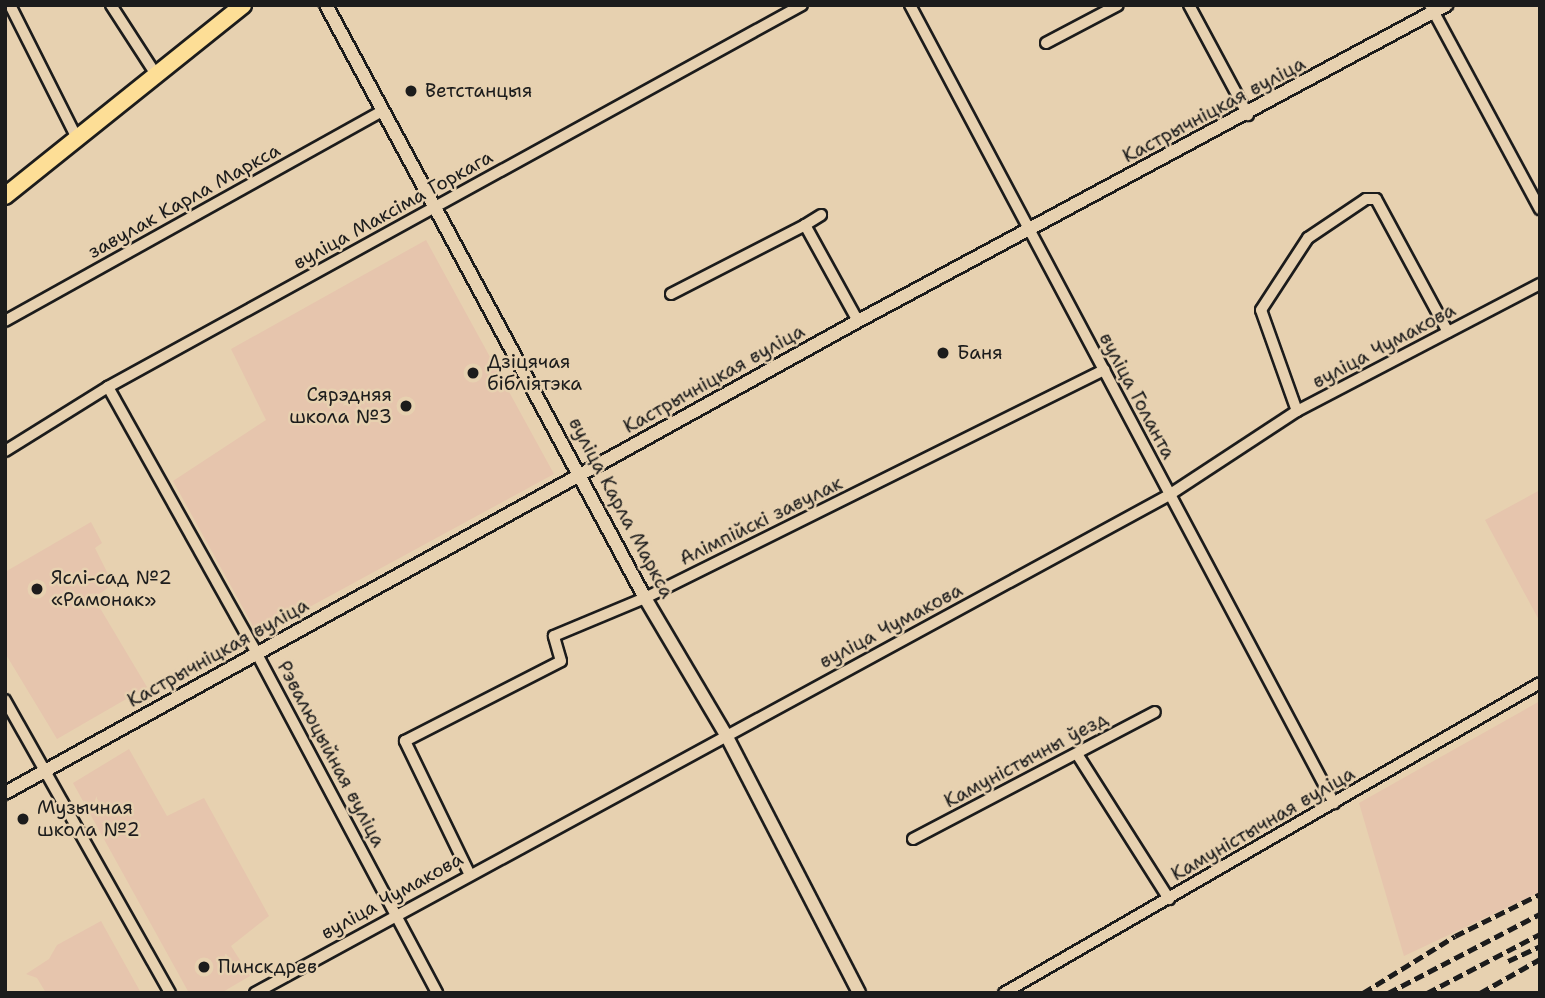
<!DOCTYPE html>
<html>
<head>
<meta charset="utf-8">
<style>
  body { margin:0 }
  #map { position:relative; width:1545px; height:998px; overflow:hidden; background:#e7d1b0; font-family:"Shantell Sans",sans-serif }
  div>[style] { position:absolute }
  .built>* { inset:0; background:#e6c5ad }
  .roads { filter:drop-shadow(2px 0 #1c1c1c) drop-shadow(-2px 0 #1c1c1c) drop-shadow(0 2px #1c1c1c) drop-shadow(0 -2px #1c1c1c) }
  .minor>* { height:10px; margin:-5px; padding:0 5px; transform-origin:5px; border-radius:5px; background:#e7d1b0 }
  .tertiary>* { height:12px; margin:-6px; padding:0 6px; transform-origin:6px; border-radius:6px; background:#e7d1b0 }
  .primary>* { height:16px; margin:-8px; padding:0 8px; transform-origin:8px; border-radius:8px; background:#fdde96 }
  .rail>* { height:4.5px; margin-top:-2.25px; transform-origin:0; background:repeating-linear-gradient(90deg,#1c1c1c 0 10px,transparent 0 15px) }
  .dots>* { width:19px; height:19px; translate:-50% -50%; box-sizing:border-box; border:4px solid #e7d1b0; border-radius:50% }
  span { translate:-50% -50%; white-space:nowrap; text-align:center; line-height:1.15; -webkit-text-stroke:5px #e7d1b0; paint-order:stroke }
  .poi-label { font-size:19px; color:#1c1c1c }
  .left { translate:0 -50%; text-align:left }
  .right { translate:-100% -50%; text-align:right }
  .street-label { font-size:19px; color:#1c1c1c }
  .frame { position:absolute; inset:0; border:7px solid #1c1c1c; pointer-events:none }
</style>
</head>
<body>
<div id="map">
  <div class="built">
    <i style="clip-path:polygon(426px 240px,554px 474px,258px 635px,173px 481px,266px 420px,231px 349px)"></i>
    <i style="clip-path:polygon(1540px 490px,1540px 622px,1485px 520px)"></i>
    <i style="clip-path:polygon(91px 522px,102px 543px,95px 548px,113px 584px,94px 598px,147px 687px,57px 739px,5px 653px,5px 572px)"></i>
    <i style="clip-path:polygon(1540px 701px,1540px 892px,1404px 956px,1359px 803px)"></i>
    <i style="clip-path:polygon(129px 749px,167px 816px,204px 798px,269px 916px,231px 946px,250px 976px,221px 993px,189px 993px,73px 783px)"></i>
    <i style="clip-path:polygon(101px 921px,141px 993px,46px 993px,37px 978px,26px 974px,49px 959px,57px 945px)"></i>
  </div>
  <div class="roads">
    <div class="minor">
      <i style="left:10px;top:5px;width:151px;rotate:63.3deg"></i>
      <i style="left:111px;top:5px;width:85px;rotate:57.1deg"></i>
      <i style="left:910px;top:5px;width:904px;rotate:62.02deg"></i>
      <i style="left:1189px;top:5px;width:125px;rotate:61.8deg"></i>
      <i style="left:1430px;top:5px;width:232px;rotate:61.7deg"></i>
      <i style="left:1046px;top:43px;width:81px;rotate:-27.8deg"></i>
      <i style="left:805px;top:225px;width:19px;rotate:-32deg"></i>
      <i style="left:671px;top:294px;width:151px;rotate:-27.2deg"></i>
      <i style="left:805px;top:225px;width:110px;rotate:61.1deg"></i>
      <i style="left:5px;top:321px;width:430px;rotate:-29.1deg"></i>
      <i style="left:108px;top:387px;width:306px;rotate:60.8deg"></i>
      <i style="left:257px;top:654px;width:384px;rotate:62deg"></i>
      <i style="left:1297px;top:411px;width:107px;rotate:-109.6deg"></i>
      <i style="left:1261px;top:310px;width:86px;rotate:-56.9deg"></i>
      <i style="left:1308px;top:238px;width:70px;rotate:-33.9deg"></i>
      <i style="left:1366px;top:199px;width:10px"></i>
      <i style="left:1376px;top:199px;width:151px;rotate:61.6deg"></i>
      <i style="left:5px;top:451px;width:121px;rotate:-31.9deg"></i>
      <i style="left:108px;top:387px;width:792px;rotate:-28.83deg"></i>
      <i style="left:5px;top:700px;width:336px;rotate:60.6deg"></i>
      <i style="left:1077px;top:754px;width:172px;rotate:57.6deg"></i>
      <i style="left:913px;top:839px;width:273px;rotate:-27.7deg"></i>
      <i style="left:469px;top:873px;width:147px;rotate:-115.9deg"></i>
      <i style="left:405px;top:741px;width:175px;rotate:-27.1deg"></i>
      <i style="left:561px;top:661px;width:26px;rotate:-106deg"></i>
      <i style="left:554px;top:636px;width:99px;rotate:-22.7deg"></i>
      <i style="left:645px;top:598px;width:513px;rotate:-26.42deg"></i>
      <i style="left:255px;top:993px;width:1041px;rotate:-28.58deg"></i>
      <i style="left:1169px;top:495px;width:153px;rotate:-33.3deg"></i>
      <i style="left:1297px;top:411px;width:274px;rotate:-27.6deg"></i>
      <i style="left:1004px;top:993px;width:619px;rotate:-30.04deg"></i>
    </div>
    <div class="tertiary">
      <i style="left:326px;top:5px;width:673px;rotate:61.72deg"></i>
      <i style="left:645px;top:598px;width:159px;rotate:59.4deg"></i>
      <i style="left:726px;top:735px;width:290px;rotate:62.7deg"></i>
      <i style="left:5px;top:793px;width:975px;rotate:-28.96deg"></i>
      <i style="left:858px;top:321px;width:668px;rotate:-28.25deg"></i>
    </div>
    <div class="primary">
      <i style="left:5px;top:196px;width:305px;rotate:-38.7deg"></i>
    </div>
  </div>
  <div class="rail">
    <i style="left:1508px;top:961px;width:35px;rotate:-25deg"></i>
    <i style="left:1363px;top:993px;width:108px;rotate:-31.8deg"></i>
    <i style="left:1455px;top:936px;width:95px;rotate:-26.3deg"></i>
    <i style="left:1388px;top:993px;width:171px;rotate:-27.5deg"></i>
    <i style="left:1427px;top:993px;width:127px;rotate:-27.6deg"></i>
    <i style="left:1480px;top:993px;width:69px;rotate:-29.5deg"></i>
  </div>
  <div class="dots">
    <i style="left:411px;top:91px;background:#1c1c1c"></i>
    <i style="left:943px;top:353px;background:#1c1c1c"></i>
    <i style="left:473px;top:373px;background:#1c1c1c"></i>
    <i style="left:406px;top:406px;background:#1c1c1c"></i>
    <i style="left:37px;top:589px;background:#1c1c1c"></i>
    <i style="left:23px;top:819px;background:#1c1c1c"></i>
    <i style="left:204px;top:967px;background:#1c1c1c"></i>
  </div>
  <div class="poi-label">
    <span class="left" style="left:425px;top:91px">Ветстанцыя</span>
    <span class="left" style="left:957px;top:353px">Баня</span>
    <span class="left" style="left:487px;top:373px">Дзіцячая<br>бібліятэка</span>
    <span class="right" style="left:392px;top:406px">Сярэдняя<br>школа №3</span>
    <span class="left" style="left:51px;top:589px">Яслі-сад №2<br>«Рамонак»</span>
    <span class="left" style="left:37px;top:819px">Музычная<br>школа №2</span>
    <span class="left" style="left:218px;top:967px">Пинскдрев</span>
  </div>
  <div class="street-label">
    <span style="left:1214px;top:110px;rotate:-28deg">Кастрычніцкая вуліца</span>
    <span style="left:184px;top:201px;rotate:-29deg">завулак Карла Маркса</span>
    <span style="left:393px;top:210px;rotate:-29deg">вуліца Максіма Горкага</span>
    <span style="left:1384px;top:346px;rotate:-28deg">вуліца Чумакова</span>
    <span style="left:714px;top:379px;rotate:-29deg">Кастрычніцкая вуліца</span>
    <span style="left:1137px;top:396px;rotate:62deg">вуліца Голанта</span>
    <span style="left:621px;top:508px;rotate:62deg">вуліца Карла Маркса</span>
    <span style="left:761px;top:521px;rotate:-26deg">Алімпійскі завулак</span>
    <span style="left:891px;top:626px;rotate:-28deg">вуліца Чумакова</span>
    <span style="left:218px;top:653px;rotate:-29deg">Кастрычніцкая вуліца</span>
    <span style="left:331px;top:754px;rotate:62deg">Рэвалюцыйная вуліца</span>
    <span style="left:1026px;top:760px;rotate:-28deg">Камуністычны ўезд</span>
    <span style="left:1263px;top:824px;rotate:-30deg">Камуністычная вуліца</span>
    <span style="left:392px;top:896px;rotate:-29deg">вуліца Чумакова</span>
  </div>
  <div class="frame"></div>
</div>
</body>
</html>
